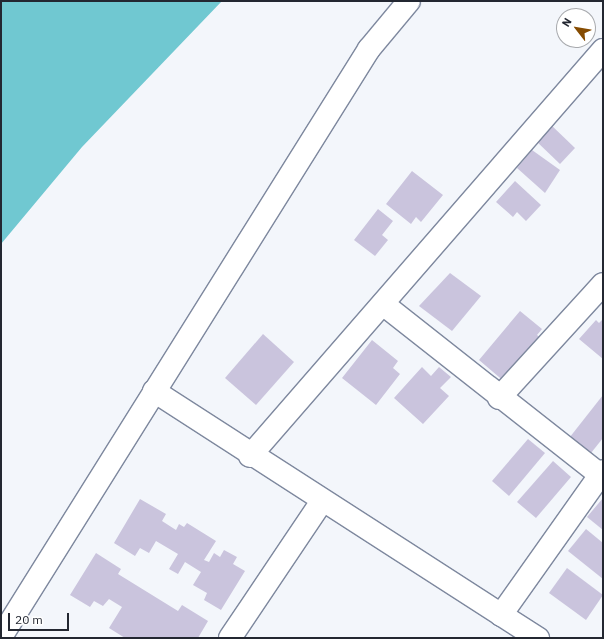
<!DOCTYPE html>
<html>
<head>
<meta charset="utf-8">
<style>
  body { margin:0 }
  #map { position:relative; width:604px; height:639px; overflow:hidden; background:#f3f6fb; font-family:"IBM Plex Sans",sans-serif }
  div>[style] { position:absolute }
  .water>* { inset:0; background:#70c8d1 }
  .building>* { inset:0; background:#cac4dd }
  .roads { filter:drop-shadow(1px 0 #7e889e) drop-shadow(-1px 0 #7e889e) drop-shadow(0 1px #7e889e) drop-shadow(0 -1px #7e889e) }
  .street>* { height:22px; margin:-11px; padding:0 11px; transform-origin:11px; border-radius:11px; background:#fff }
  span { translate:-50% -50%; white-space:nowrap; text-align:center; line-height:1.15; -webkit-text-stroke:3px #fff; paint-order:stroke }
  .frame { position:absolute; inset:0; border:2px solid #232731; pointer-events:none }
  .north { position:absolute; left:556px; top:8px; width:40px; height:40px; box-sizing:border-box; background:#fff; border:1px solid #a7a9ad; border-radius:50%; rotate:301deg; font-size:11px; font-weight:700; line-height:16px; text-align:center; color:#232731 }
  .north::after { content:''; display:block; margin:auto; width:14px; height:18px; background:#864c02; clip-path:polygon(50% 0,100% 100%,50% 72%,0 100%) }
  .scale { position:absolute; left:8px; top:613px; width:61px; height:18px; box-sizing:border-box; border:2px solid #232731; border-top:0; padding-left:5px; font-size:12px; line-height:14px; white-space:nowrap; color:#232731; -webkit-text-stroke:3px #fff; paint-order:stroke }
</style>
</head>
<body>
<div id="map">
  <div class="water">
    <i style="clip-path:polygon(1px 1px,222px 1px,82px 147px,1px 244px)"></i>
  </div>
  <div class="building">
    <i style="clip-path:polygon(549px 123px,575px 148px,560px 164px,534px 139px)"></i>
    <i style="clip-path:polygon(532px 150px,560px 170px,545px 193px,517px 168px)"></i>
    <i style="clip-path:polygon(412px 171px,443px 195px,421px 222px,416px 217px,411px 224px,386px 204px)"></i>
    <i style="clip-path:polygon(515px 181px,541px 205px,526px 221px,517px 212px,513px 217px,496px 202px)"></i>
    <i style="clip-path:polygon(378px 209px,393px 221px,382px 235px,388px 240px,375px 256px,354px 240px)"></i>
    <i style="clip-path:polygon(450px 273px,481px 296px,452px 331px,419px 306px)"></i>
    <i style="clip-path:polygon(520px 311px,542px 329px,537px 335px,543px 340px,506px 383px,479px 360px)"></i>
    <i style="clip-path:polygon(603px 319px,603px 359px,579px 339px,596px 320px,599px 323px)"></i>
    <i style="clip-path:polygon(263px 334px,294px 362px,256px 405px,225px 378px)"></i>
    <i style="clip-path:polygon(372px 340px,398px 361px,393px 368px,400px 374px,376px 405px,342px 378px)"></i>
    <i style="clip-path:polygon(422px 367px,431px 376px,439px 367px,451px 377px,440px 388px,449px 396px,423px 424px,394px 398px)"></i>
    <i style="clip-path:polygon(603px 395px,603px 438px,587px 458px,566px 442px)"></i>
    <i style="clip-path:polygon(528px 439px,545px 453px,509px 496px,492px 481px)"></i>
    <i style="clip-path:polygon(553px 461px,571px 477px,536px 518px,517px 502px)"></i>
    <i style="clip-path:polygon(603px 498px,603px 530px,587px 517px)"></i>
    <i style="clip-path:polygon(140px 499px,166px 514px,162px 521px,176px 530px,179px 524px,184px 527px,187px 523px,216px 541px,204px 560px,209px 562px,214px 553px,220px 557px,224px 550px,237px 557px,233px 564px,245px 571px,221px 610px,204px 600px,207px 593px,193px 585px,201px 572px,185px 562px,178px 574px,169px 569px,178px 554px,156px 541px,149px 553px,140px 548px,135px 556px,114px 543px)"></i>
    <i style="clip-path:polygon(586px 529px,603px 543px,603px 579px,568px 551px)"></i>
    <i style="clip-path:polygon(96px 553px,121px 569px,118px 574px,178px 611px,182px 605px,208px 621px,198px 638px,125px 638px,109px 628px,122px 607px,109px 599px,103px 606px,94px 601px,90px 607px,70px 595px)"></i>
    <i style="clip-path:polygon(567px 568px,603px 595px,586px 620px,549px 593px)"></i>
  </div>
  <div class="roads">
    <div class="street">
      <i style="left:383px;top:304px;width:276px;rotate:38.2deg"></i>
      <i style="left:154px;top:391px;width:457px;rotate:32.8deg"></i>
      <i style="left:499px;top:398px;width:154px;rotate:-47.6deg"></i>
      <i style="left:250px;top:456px;width:538px;rotate:-48.99deg"></i>
      <i style="left:501px;top:615px;width:176px;rotate:-54.7deg"></i>
      <i style="left:1px;top:637px;width:694px;rotate:-57.96deg"></i>
      <i style="left:369px;top:49px;width:62px;rotate:-50.2deg"></i>
      <i style="left:230px;top:638px;width:165px;rotate:-56.1deg"></i>
    </div>
  </div>
  <div class="frame"></div>
  <div class="north">N</div>
  <div class="scale">20 m</div>
</div>
</body>
</html>
